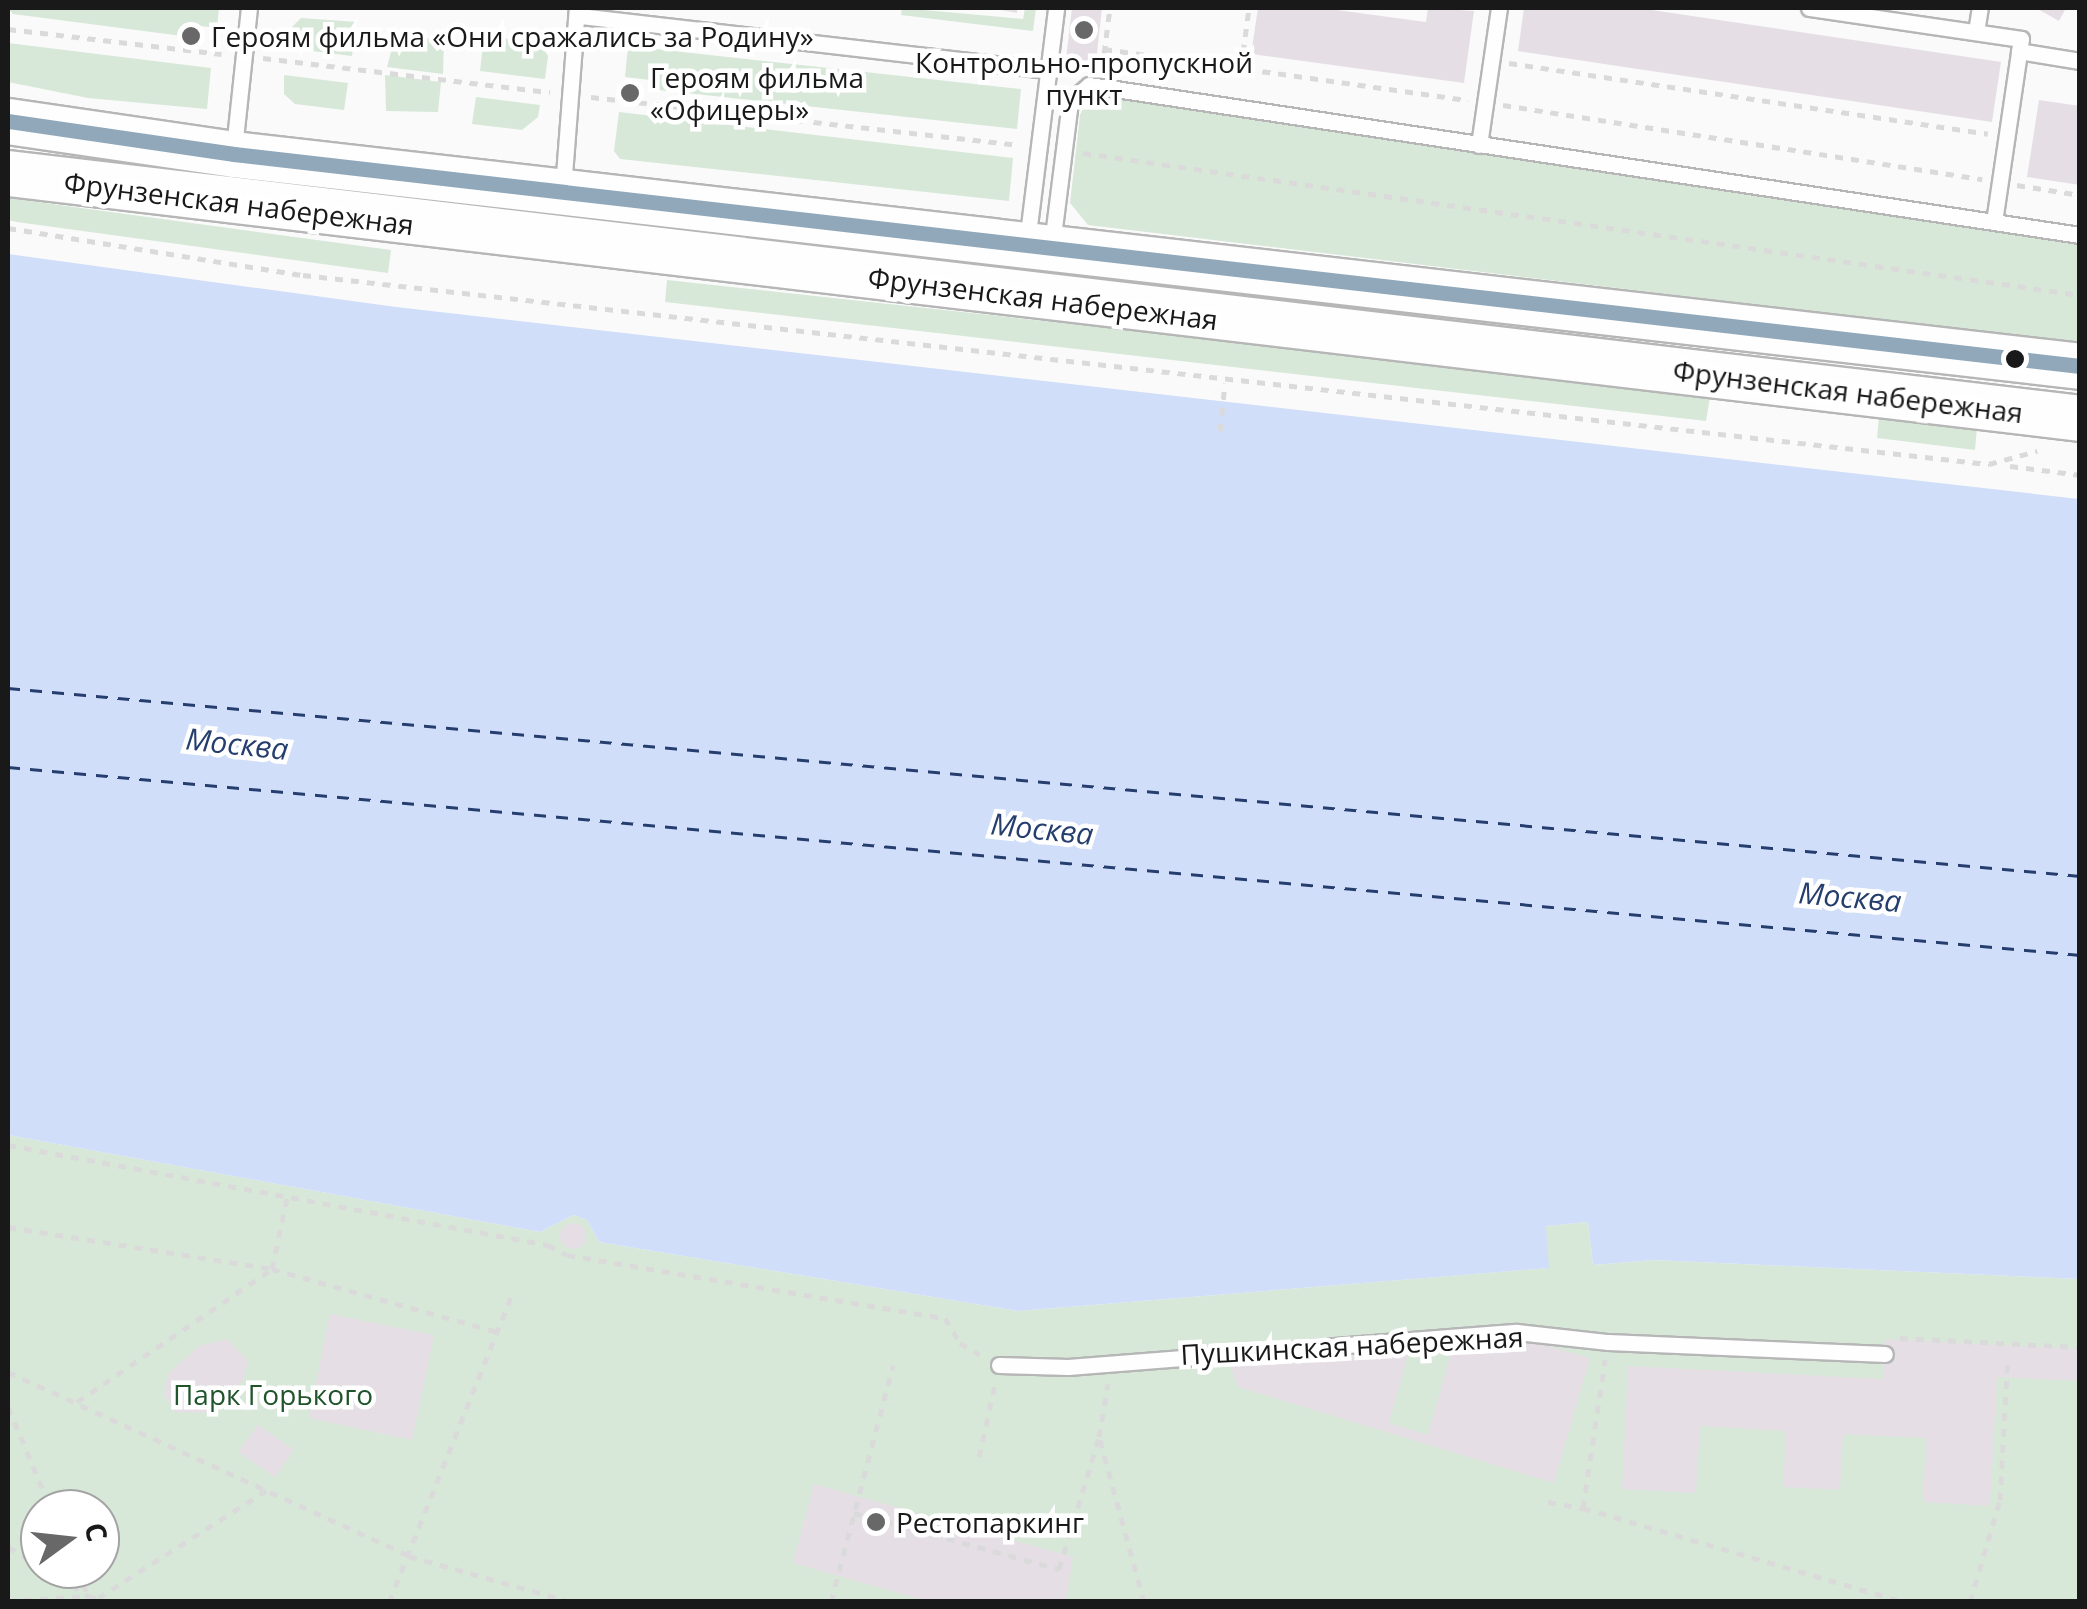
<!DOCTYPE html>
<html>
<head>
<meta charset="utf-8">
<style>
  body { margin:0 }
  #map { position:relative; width:2087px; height:1609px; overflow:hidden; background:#fafafa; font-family:"Open Sans",sans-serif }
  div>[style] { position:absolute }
  .green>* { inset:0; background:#d7e8d8 }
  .water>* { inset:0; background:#d0def9 }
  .ferry>* { height:2.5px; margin-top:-1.25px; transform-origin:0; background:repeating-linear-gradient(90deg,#263e6e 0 12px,transparent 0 22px) }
  .building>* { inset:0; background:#e5dfe5 }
  .round { border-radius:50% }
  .path>* { height:5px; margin-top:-2.5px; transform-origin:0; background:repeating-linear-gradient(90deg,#dadada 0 8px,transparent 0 16px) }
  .roads { filter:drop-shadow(2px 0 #b6b6b6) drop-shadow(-2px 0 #b6b6b6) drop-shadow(0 2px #b6b6b6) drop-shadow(0 -2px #b6b6b6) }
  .service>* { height:15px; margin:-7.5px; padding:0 7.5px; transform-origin:7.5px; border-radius:7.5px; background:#fefefe }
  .secondary>* { height:45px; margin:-22.5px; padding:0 22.5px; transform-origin:22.5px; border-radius:22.5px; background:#fefefe }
  .bus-1>* { height:15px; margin:-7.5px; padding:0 7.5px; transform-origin:7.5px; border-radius:7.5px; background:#90a8ba }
  .dots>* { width:28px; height:28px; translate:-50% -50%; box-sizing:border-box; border:5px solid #fff; border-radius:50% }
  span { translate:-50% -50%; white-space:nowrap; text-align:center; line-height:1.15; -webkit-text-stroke:9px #fff; paint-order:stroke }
  .poi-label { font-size:28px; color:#1a191a }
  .left { translate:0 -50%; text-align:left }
  .street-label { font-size:28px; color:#1a191a }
  .park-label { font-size:28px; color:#20542b }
  .water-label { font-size:30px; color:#263e6e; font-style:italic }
  .frame { position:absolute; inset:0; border:10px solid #1a191a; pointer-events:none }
  .north { position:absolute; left:20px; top:1489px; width:100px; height:100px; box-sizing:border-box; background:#fff; border:2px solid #a3a3a3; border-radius:50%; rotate:75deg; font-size:28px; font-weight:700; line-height:40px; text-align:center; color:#1a191a }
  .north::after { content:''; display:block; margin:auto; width:35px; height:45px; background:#686868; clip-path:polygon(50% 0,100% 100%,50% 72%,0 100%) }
</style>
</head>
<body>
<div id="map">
  <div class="green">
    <i style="clip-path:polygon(8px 8px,219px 8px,217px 28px,184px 24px,182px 36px,13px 14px)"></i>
    <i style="clip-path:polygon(902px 8px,1023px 19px,1025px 8px,1036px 8px,1033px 31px,901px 15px)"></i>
    <i style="clip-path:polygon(301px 18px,357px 22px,352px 56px,288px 48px,291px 28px)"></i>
    <i style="clip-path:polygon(396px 33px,444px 41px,443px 74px,387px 67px)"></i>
    <i style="clip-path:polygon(484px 35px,541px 45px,548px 56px,545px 79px,480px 71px)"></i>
    <i style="clip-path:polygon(8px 43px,211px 68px,207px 109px,88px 98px,8px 82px)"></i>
    <i style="clip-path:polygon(628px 46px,1021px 89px,1017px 129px,650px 89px,650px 80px,625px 77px)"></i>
    <i style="clip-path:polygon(284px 75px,348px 83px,344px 110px,295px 104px,284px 94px)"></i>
    <i style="clip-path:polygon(385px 75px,441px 82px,438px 112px,386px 111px)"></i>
    <i style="clip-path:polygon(1107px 96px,2079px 245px,2079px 343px,1088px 225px,1070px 203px,1080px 115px,1085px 105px)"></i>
    <i style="clip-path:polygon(476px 97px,540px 105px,538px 117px,522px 130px,472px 124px)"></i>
    <i style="clip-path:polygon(619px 112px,1013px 158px,1009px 201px,620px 159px,614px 151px)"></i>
    <i style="clip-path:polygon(8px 198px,391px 250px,388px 273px,17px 222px,8px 220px)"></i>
    <i style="clip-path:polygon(667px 280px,1146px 332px,1710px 397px,1706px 421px,665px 302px)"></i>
    <i style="clip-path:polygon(1879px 417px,1977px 428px,1975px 450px,1877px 438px)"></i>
    <i style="clip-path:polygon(evenodd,8px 1135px,540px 1232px,574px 1215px,587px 1220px,599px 1242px,1018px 1311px,1548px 1268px,1545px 1226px,1588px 1222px,1593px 1265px,1654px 1260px,2079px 1279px,2079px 1601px,8px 1601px,8px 1135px,40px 1509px,100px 1509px,100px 1569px,40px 1569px,40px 1509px)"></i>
  </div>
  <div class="water">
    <i style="clip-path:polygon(8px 254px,396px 307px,2079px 499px,2079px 1279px,1654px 1260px,1593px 1265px,1588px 1222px,1546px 1226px,1549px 1268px,1018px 1311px,599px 1242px,587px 1220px,574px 1215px,540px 1232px,8px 1135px)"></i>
  </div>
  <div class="ferry">
    <i style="left:8px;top:688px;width:2081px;rotate:5.18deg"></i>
    <i style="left:8px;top:767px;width:2081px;rotate:5.18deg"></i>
  </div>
  <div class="building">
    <i style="clip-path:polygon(990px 8px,1017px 8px,1017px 13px)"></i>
    <i style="clip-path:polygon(1072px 8px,1102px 8px,1096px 62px,1066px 59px)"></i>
    <i style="clip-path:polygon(1258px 8px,1322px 8px,1426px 22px,1428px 8px,1474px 11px,1464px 83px,1251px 54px)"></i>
    <i style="clip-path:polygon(1524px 8px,1638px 8px,2001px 62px,1992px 122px,1518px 51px)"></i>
    <i style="clip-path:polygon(2036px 8px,2066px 8px,2059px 21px)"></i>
    <i style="clip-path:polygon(2039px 100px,2080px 106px,2080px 185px,2027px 177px)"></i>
    <i class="round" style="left:560px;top:1223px;width:26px;height:26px"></i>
    <i style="clip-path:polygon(330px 1314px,434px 1335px,412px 1440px,309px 1418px)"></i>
    <i style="clip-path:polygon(evenodd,1520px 1338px,1590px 1358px,1554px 1483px,1238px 1387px,1231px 1369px,1236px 1357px,1520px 1338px,1451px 1353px,1428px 1435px,1389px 1423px,1408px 1355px,1451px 1353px)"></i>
    <i style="clip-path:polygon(227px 1339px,248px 1361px,243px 1381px,205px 1413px,175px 1412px,164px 1394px,168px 1374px,199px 1346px)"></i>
    <i style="clip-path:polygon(1885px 1339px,2080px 1349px,2080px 1381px,1997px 1377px,1990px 1506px,1923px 1502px,1926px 1438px,1843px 1434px,1840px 1490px,1783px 1487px,1786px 1431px,1700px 1426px,1696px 1493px,1622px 1489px,1628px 1366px,1883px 1379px)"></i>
    <i style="clip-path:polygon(258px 1425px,294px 1450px,275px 1477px,238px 1452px)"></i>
    <i style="clip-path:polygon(814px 1484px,1073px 1557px,1066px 1602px,930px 1602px,793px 1563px)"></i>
  </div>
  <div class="path">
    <i style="left:8px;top:29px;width:215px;rotate:6.7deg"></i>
    <i style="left:1104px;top:49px;width:368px;rotate:8deg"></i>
    <i style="left:263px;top:58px;width:289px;rotate:6.8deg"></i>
    <i style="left:1509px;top:63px;width:484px;rotate:8.4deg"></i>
    <i style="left:1241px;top:68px;width:61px;rotate:-82.4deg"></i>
    <i style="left:1102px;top:69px;width:62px;rotate:-82.5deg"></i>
    <i style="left:591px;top:97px;width:429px;rotate:6.4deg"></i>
    <i style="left:1503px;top:105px;width:485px;rotate:8.8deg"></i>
    <i style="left:1083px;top:153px;width:1007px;rotate:8.11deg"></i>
    <i style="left:2017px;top:185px;width:64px;rotate:9deg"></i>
    <i style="left:8px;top:228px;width:299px;rotate:9.1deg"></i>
    <i style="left:303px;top:275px;width:1697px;rotate:6.4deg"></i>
    <i style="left:1989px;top:464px;width:50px;rotate:-15.2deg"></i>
    <i style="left:1220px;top:431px;width:48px;rotate:-84.1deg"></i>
    <i style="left:2010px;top:466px;width:71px;rotate:7.3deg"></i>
    <i style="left:8px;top:1145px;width:549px;rotate:10.49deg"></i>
    <i style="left:548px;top:1245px;width:21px;rotate:28deg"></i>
    <i style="left:567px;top:1255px;width:383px;rotate:9.5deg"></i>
    <i style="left:945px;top:1318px;width:29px;rotate:59deg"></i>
    <i style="left:960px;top:1343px;width:23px;rotate:31deg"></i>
    <i style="left:8px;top:1227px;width:267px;rotate:9deg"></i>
    <i style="left:272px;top:1269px;width:234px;rotate:15.6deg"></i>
    <i style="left:1900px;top:1338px;width:180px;rotate:2.9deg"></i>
    <i style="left:8px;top:1372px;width:441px;rotate:24.6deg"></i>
    <i style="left:409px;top:1556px;width:169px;rotate:15.8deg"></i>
    <i style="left:77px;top:1402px;width:236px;rotate:-34.3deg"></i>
    <i style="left:272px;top:1269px;width:73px;rotate:-78.1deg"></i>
    <i style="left:8px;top:1407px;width:111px;rotate:67.1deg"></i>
    <i style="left:1100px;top:1440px;width:168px;rotate:74.8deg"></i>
    <i style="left:979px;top:1457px;width:75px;rotate:-77.6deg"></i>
    <i style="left:1548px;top:1502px;width:36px;rotate:10deg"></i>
    <i style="left:1583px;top:1508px;width:150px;rotate:-81.5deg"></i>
    <i style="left:1583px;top:1508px;width:334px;rotate:16.3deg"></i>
    <i style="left:854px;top:1513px;width:213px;rotate:15.3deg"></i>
    <i style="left:1059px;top:1569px;width:138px;rotate:-73.1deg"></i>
    <i style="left:1099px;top:1437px;width:54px;rotate:-80.4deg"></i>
    <i style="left:8px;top:1547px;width:37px;rotate:31deg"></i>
    <i style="left:44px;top:1569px;width:52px;rotate:31.5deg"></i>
    <i style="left:77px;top:1569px;width:35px;rotate:68deg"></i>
    <i style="left:98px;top:1598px;width:201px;rotate:-32.6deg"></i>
    <i style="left:8px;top:1601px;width:80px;rotate:-3.6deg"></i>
    <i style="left:88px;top:1596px;width:21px;rotate:17deg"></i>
    <i style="left:389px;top:1602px;width:328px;rotate:-68.2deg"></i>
    <i style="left:831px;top:1602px;width:245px;rotate:-75.3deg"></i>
    <i style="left:1970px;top:1602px;width:106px;rotate:-73.6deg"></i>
    <i style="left:2000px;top:1500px;width:141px;rotate:-86.8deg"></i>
  </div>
  <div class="roads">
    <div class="service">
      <i style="left:1809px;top:8px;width:214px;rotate:8.3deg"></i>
      <i style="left:2021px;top:39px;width:185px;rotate:98.4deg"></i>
      <i style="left:580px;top:16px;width:471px;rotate:6.6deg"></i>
      <i style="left:1976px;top:32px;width:24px;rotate:-81deg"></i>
      <i style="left:2019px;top:51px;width:62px;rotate:9.3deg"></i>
      <i style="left:1479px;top:145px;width:138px;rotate:-81.7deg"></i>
      <i style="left:234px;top:148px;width:141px;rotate:-83.9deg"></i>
      <i style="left:563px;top:188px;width:181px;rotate:-85.6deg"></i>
      <i style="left:1027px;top:242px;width:236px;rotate:-82.9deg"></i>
      <i style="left:1052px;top:244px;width:144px;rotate:-82.8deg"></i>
      <i style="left:1070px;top:101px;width:25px;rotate:-40deg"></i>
      <i style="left:1089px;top:85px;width:1002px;rotate:8.61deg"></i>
      <i style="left:999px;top:1365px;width:69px;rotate:1.7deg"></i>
      <i style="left:1068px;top:1367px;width:450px;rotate:-4.5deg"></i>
      <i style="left:1517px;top:1332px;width:92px;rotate:6.3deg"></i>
      <i style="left:1608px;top:1342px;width:277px;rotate:2.5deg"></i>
    </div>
    <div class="secondary">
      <i style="left:8px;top:121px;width:228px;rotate:8.3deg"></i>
      <i style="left:234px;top:154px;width:1858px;rotate:6.55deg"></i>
      <i style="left:8px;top:173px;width:2086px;rotate:6.74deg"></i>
    </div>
  </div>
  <div class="bus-1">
    <i style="left:8px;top:121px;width:228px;rotate:8.3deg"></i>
    <i style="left:234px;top:154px;width:1858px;rotate:6.55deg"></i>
  </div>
  <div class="dots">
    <i style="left:1084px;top:30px;background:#686868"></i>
    <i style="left:191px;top:36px;background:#686868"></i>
    <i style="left:630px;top:93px;background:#686868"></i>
    <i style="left:2015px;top:359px;background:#1a191a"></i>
    <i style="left:876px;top:1522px;background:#686868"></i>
  </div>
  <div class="poi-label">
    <span class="left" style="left:211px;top:36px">Героям фильма «Они сражались за Родину»</span>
    <span style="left:1084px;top:78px">Контрольно-пропускной<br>пункт</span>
    <span class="left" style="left:650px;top:93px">Героям фильма<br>«Офицеры»</span>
    <span class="left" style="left:896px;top:1522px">Рестопаркинг</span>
  </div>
  <div class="street-label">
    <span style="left:239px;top:203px;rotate:7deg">Фрунзенская набережная</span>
    <span style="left:1043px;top:298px;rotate:7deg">Фрунзенская набережная</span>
    <span style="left:1848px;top:391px;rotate:7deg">Фрунзенская набережная</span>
    <span style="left:1352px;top:1345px;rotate:-3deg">Пушкинская набережная</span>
  </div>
  <div class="park-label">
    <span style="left:273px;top:1394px">Парк Горького</span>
  </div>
  <div class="water-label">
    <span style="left:237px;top:744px;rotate:6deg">Москва</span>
    <span style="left:1042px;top:829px;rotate:6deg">Москва</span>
    <span style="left:1850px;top:897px;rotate:5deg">Москва</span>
  </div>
  <div class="frame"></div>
  <div class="north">С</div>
</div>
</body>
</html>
